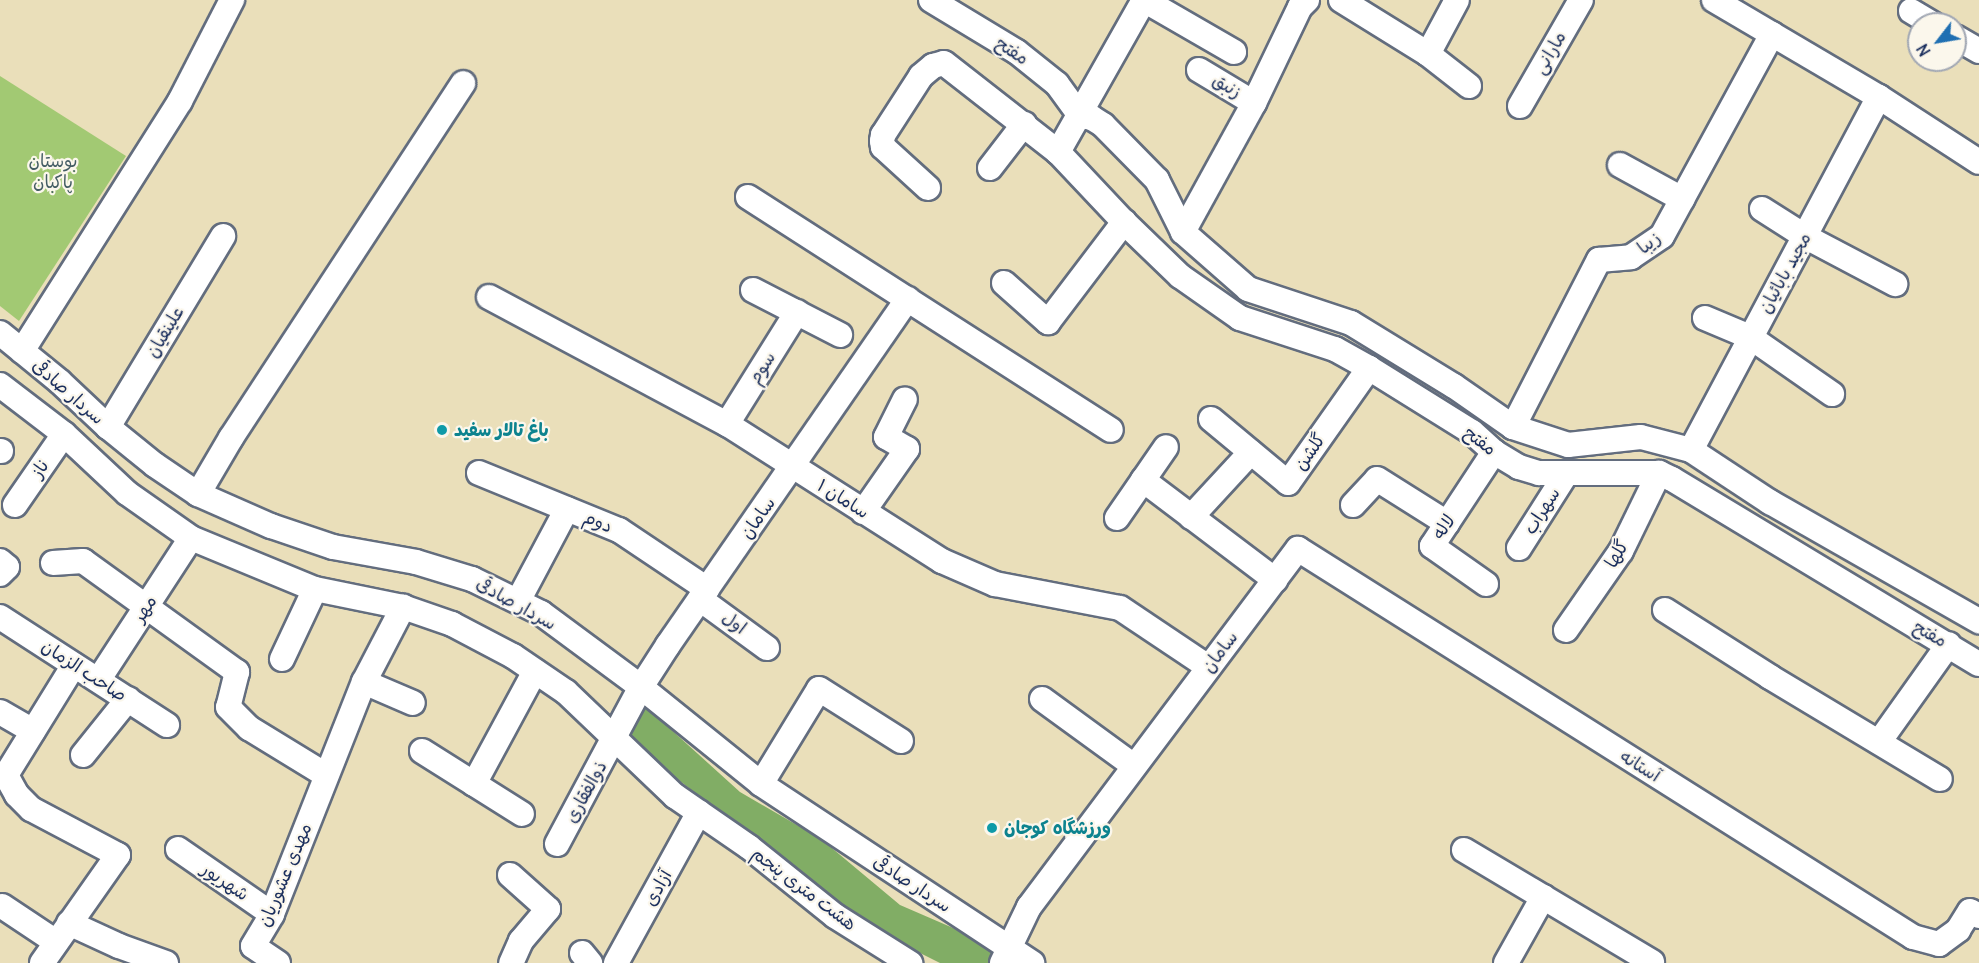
<!DOCTYPE html>
<html>
<head>
<meta charset="utf-8">
<style>
  body { margin:0 }
  #map { position:relative; width:1979px; height:963px; overflow:hidden; background:#eadfba; font-family:Delius,"Playpen Sans Arabic",sans-serif }
  div>[style] { position:absolute }
  .green>* { inset:0; background:#a2c973 }
  .forest>* { inset:0; background:#81ad65 }
  .roads { filter:drop-shadow(2px 0 #636d7e) drop-shadow(-2px 0 #636d7e) drop-shadow(0 2px #636d7e) drop-shadow(0 -2px #636d7e) }
  .minor>* { height:24px; margin:-12px; padding:0 12px; transform-origin:12px; border-radius:12px; background:#fff }
  .dots>* { width:16px; height:16px; translate:-50% -50%; box-sizing:border-box; border:3px solid #fbf7ec; border-radius:50% }
  span { translate:-50% -50%; white-space:nowrap; text-align:center; line-height:1.15; -webkit-text-stroke:4.5px #fbf7ec; paint-order:stroke }
  .street-label { font-size:18px; color:#1b2f5e }
  .park-label { font-size:18px; color:#445d64 }
  .culture-label { font-size:18px; color:#0d838f; font-weight:700 }
  .left { translate:0 -50%; text-align:left }
  .north { position:absolute; left:1907px; top:12px; width:60px; height:60px; box-sizing:border-box; background:#fbf7ec; border:2px solid #a1a7b3; border-radius:50%; rotate:239deg; font-size:16px; font-weight:700; line-height:24px; text-align:center; color:#1b2f5e }
  .north::after { content:''; display:block; margin:auto; width:21px; height:27px; background:#1f6fb2; clip-path:polygon(50% 0,100% 100%,50% 72%,0 100%) }
</style>
</head>
<body>
<div id="map">
  <div class="green">
    <i style="clip-path:polygon(0 76px,126px 156px,19px 321px,0 306px)"></i>
  </div>
  <div class="forest">
    <i style="clip-path:polygon(645px 706px,740px 792px,821px 839px,900px 905px,997px 947px,988px 963px,940px 963px,864px 925px,625px 738px)"></i>
  </div>
  <div class="roads">
    <div class="minor">
      <i style="left:931px;top:0;width:100px;rotate:31.2deg"></i>
      <i style="left:1017px;top:52px;width:51px;rotate:38.7deg"></i>
      <i style="left:1057px;top:84px;width:39px;rotate:54deg"></i>
      <i style="left:1080px;top:116px;width:12px;rotate:9deg"></i>
      <i style="left:1092px;top:118px;width:13px;rotate:32deg"></i>
      <i style="left:1103px;top:125px;width:77px;rotate:45.5deg"></i>
      <i style="left:1157px;top:180px;width:58px;rotate:63.4deg"></i>
      <i style="left:1183px;top:232px;width:86px;rotate:41.2deg"></i>
      <i style="left:1248px;top:289px;width:108px;rotate:18.3deg"></i>
      <i style="left:1351px;top:323px;width:121px;rotate:31.5deg"></i>
      <i style="left:1454px;top:386px;width:72px;rotate:34.8deg"></i>
      <i style="left:1513px;top:427px;width:58px;rotate:18.1deg"></i>
      <i style="left:1568px;top:445px;width:73px;rotate:-6.3deg"></i>
      <i style="left:1641px;top:437px;width:52px;rotate:14.6deg"></i>
      <i style="left:1691px;top:450px;width:95px;rotate:33.4deg"></i>
      <i style="left:1770px;top:502px;width:241px;rotate:29.7deg"></i>
      <i style="left:1144px;top:0;width:175px;rotate:119.5deg"></i>
      <i style="left:1058px;top:152px;width:96px;rotate:46.7deg"></i>
      <i style="left:1124px;top:222px;width:78px;rotate:44deg"></i>
      <i style="left:1180px;top:276px;width:73px;rotate:35deg"></i>
      <i style="left:1240px;top:318px;width:100px;rotate:18.1deg"></i>
      <i style="left:1335px;top:349px;width:39px;rotate:29deg"></i>
      <i style="left:1369px;top:368px;width:121px;rotate:31.9deg"></i>
      <i style="left:1472px;top:432px;width:30px;rotate:42deg"></i>
      <i style="left:1494px;top:452px;width:29px;rotate:31deg"></i>
      <i style="left:1519px;top:467px;width:21px;rotate:17deg"></i>
      <i style="left:1539px;top:473px;width:120px"></i>
      <i style="left:1659px;top:473px;width:14px;rotate:25deg"></i>
      <i style="left:1672px;top:479px;width:358px;rotate:31.1deg"></i>
      <i style="left:1144px;top:0;width:104px;rotate:30deg"></i>
      <i style="left:1341px;top:0;width:102px;rotate:31.8deg"></i>
      <i style="left:1428px;top:54px;width:52px;rotate:38deg"></i>
      <i style="left:1714px;top:0;width:191px;rotate:30.5deg"></i>
      <i style="left:1879px;top:97px;width:119px;rotate:33deg"></i>
      <i style="left:1911px;top:11px;width:26px;rotate:31deg"></i>
      <i style="left:1955px;top:37px;width:28px;rotate:30deg"></i>
      <i style="left:1428px;top:54px;width:61px;rotate:-61.8deg"></i>
      <i style="left:1199px;top:70px;width:64px;rotate:31deg"></i>
      <i style="left:1520px;top:106px;width:122px;rotate:-60.1deg"></i>
      <i style="left:1620px;top:165px;width:71px;rotate:28.7deg"></i>
      <i style="left:990px;top:168px;width:56px;rotate:-52.3deg"></i>
      <i style="left:928px;top:188px;width:61px;rotate:-137.7deg"></i>
      <i style="left:883px;top:147px;width:6px;rotate:-99deg"></i>
      <i style="left:882px;top:141px;width:6px;rotate:-81deg"></i>
      <i style="left:883px;top:135px;width:70px;rotate:-57.2deg"></i>
      <i style="left:921px;top:76px;width:16px;rotate:-40deg"></i>
      <i style="left:933px;top:66px;width:11px;rotate:-15deg"></i>
      <i style="left:944px;top:63px;width:145px;rotate:38deg"></i>
      <i style="left:748px;top:197px;width:431px;rotate:32.7deg"></i>
      <i style="left:1762px;top:209px;width:52px;rotate:32.5deg"></i>
      <i style="left:1806px;top:237px;width:101px;rotate:27.8deg"></i>
      <i style="left:1183px;top:232px;width:147px;rotate:-61.2deg"></i>
      <i style="left:1254px;top:103px;width:106px;rotate:-64.4deg"></i>
      <i style="left:1300px;top:7px;width:10px;rotate:-45deg"></i>
      <i style="left:1004px;top:283px;width:59px;rotate:41.6deg"></i>
      <i style="left:1048px;top:322px;width:126px;rotate:-52.8deg"></i>
      <i style="left:753px;top:290px;width:98px;rotate:27.3deg"></i>
      <i style="left:489px;top:297px;width:270px;rotate:28.1deg"></i>
      <i style="left:727px;top:424px;width:255px;rotate:32.5deg"></i>
      <i style="left:942px;top:561px;width:58px;rotate:23.5deg"></i>
      <i style="left:995px;top:584px;width:127px;rotate:10.9deg"></i>
      <i style="left:1120px;top:608px;width:106px;rotate:33.8deg"></i>
      <i style="left:1705px;top:318px;width:49px;rotate:22.9deg"></i>
      <i style="left:1750px;top:337px;width:100px;rotate:34.8deg"></i>
      <i style="left:0;top:333px;width:77px;rotate:39.2deg"></i>
      <i style="left:60px;top:382px;width:66px;rotate:43.2deg"></i>
      <i style="left:108px;top:427px;width:60px;rotate:39deg"></i>
      <i style="left:155px;top:465px;width:52px;rotate:34deg"></i>
      <i style="left:198px;top:494px;width:80px;rotate:23.7deg"></i>
      <i style="left:271px;top:526px;width:65px;rotate:18.7deg"></i>
      <i style="left:333px;top:547px;width:84px;rotate:10.2deg"></i>
      <i style="left:416px;top:562px;width:59px;rotate:16.9deg"></i>
      <i style="left:472px;top:579px;width:77px;rotate:26.2deg"></i>
      <i style="left:541px;top:613px;width:124px;rotate:36.5deg"></i>
      <i style="left:641px;top:687px;width:154px;rotate:38.9deg"></i>
      <i style="left:761px;top:784px;width:325px;rotate:33.4deg"></i>
      <i style="left:22px;top:351px;width:296px;rotate:-57.7deg"></i>
      <i style="left:180px;top:101px;width:114px;rotate:-62.8deg"></i>
      <i style="left:0;top:385px;width:81px;rotate:37.4deg"></i>
      <i style="left:64px;top:434px;width:86px;rotate:43.1deg"></i>
      <i style="left:127px;top:493px;width:78px;rotate:35.1deg"></i>
      <i style="left:191px;top:538px;width:134px;rotate:22.4deg"></i>
      <i style="left:315px;top:589px;width:90px;rotate:11.6deg"></i>
      <i style="left:403px;top:607px;width:52px;rotate:19.1deg"></i>
      <i style="left:452px;top:624px;width:69px;rotate:27.7deg"></i>
      <i style="left:513px;top:656px;width:64px;rotate:34.2deg"></i>
      <i style="left:566px;top:692px;width:151px;rotate:43.7deg"></i>
      <i style="left:675px;top:796px;width:90px;rotate:34.6deg"></i>
      <i style="left:749px;top:847px;width:110px;rotate:38.7deg"></i>
      <i style="left:835px;top:916px;width:89px;rotate:32.1deg"></i>
      <i style="left:1211px;top:419px;width:100px;rotate:39.7deg"></i>
      <i style="left:1288px;top:483px;width:141px;rotate:-54.8deg"></i>
      <i style="left:727px;top:424px;width:132px;rotate:-58deg"></i>
      <i style="left:108px;top:427px;width:223px;rotate:-58.9deg"></i>
      <i style="left:1513px;top:427px;width:188px;rotate:-62.8deg"></i>
      <i style="left:1599px;top:260px;width:32px;rotate:-5deg"></i>
      <i style="left:1631px;top:257px;width:37px;rotate:-34deg"></i>
      <i style="left:1662px;top:236px;width:230px;rotate:-61.4deg"></i>
      <i style="left:1691px;top:450px;width:400px;rotate:-62deg"></i>
      <i style="left:0;top:451px;width:1px"></i>
      <i style="left:479px;top:473px;width:151px;rotate:22.2deg"></i>
      <i style="left:619px;top:530px;width:106px;rotate:33.8deg"></i>
      <i style="left:1143px;top:480px;width:166px;rotate:37.1deg"></i>
      <i style="left:198px;top:494px;width:65px;rotate:-59.5deg"></i>
      <i style="left:231px;top:438px;width:424px;rotate:-56.8deg"></i>
      <i style="left:15px;top:505px;width:86px;rotate:-55.4deg"></i>
      <i style="left:1353px;top:505px;width:35px;rotate:-47deg"></i>
      <i style="left:1377px;top:479px;width:83px;rotate:32.2deg"></i>
      <i style="left:863px;top:512px;width:77px;rotate:-55.1deg"></i>
      <i style="left:907px;top:449px;width:24px;rotate:-150deg"></i>
      <i style="left:886px;top:437px;width:42px;rotate:-63.4deg"></i>
      <i style="left:1191px;top:517px;width:88px;rotate:-47.3deg"></i>
      <i style="left:1117px;top:518px;width:86px;rotate:-55.4deg"></i>
      <i style="left:1519px;top:548px;width:88px;rotate:-57.6deg"></i>
      <i style="left:0;top:561px;width:9px;rotate:41deg"></i>
      <i style="left:7px;top:567px;width:10px;rotate:135deg"></i>
      <i style="left:53px;top:563px;width:30px;rotate:-4deg"></i>
      <i style="left:83px;top:561px;width:190px;rotate:35.8deg"></i>
      <i style="left:237px;top:672px;width:36px;rotate:104deg"></i>
      <i style="left:228px;top:707px;width:30px;rotate:45deg"></i>
      <i style="left:249px;top:728px;width:90px;rotate:31.4deg"></i>
      <i style="left:1486px;top:584px;width:66px;rotate:-144.9deg"></i>
      <i style="left:1432px;top:546px;width:113px;rotate:-56.6deg"></i>
      <i style="left:700px;top:599px;width:83px;rotate:36.2deg"></i>
      <i style="left:518px;top:601px;width:104px;rotate:-62deg"></i>
      <i style="left:1665px;top:610px;width:125px;rotate:32.5deg"></i>
      <i style="left:1770px;top:677px;width:198px;rotate:31deg"></i>
      <i style="left:0;top:617px;width:199px;rotate:32.9deg"></i>
      <i style="left:1566px;top:630px;width:96px;rotate:-55.2deg"></i>
      <i style="left:1621px;top:551px;width:87px;rotate:-64deg"></i>
      <i style="left:282px;top:659px;width:77px;rotate:-64.8deg"></i>
      <i style="left:99px;top:679px;width:168px;rotate:-56.9deg"></i>
      <i style="left:364px;top:682px;width:53px;rotate:23.2deg"></i>
      <i style="left:1042px;top:699px;width:114px;rotate:36.1deg"></i>
      <i style="left:0;top:712px;width:38px;rotate:30deg"></i>
      <i style="left:1879px;top:742px;width:120px;rotate:-54.5deg"></i>
      <i style="left:422px;top:751px;width:118px;rotate:32.2deg"></i>
      <i style="left:83px;top:755px;width:72px;rotate:-51.2deg"></i>
      <i style="left:474px;top:784px;width:128px;rotate:-61.6deg"></i>
      <i style="left:761px;top:784px;width:111px;rotate:-58.6deg"></i>
      <i style="left:819px;top:689px;width:97px;rotate:32.4deg"></i>
      <i style="left:557px;top:844px;width:178px;rotate:-61.9deg"></i>
      <i style="left:641px;top:687px;width:50px;rotate:-57.3deg"></i>
      <i style="left:668px;top:645px;width:421px;rotate:-55.3deg"></i>
      <i style="left:178px;top:849px;width:114px;rotate:34.7deg"></i>
      <i style="left:1464px;top:850px;width:219px;rotate:30.8deg"></i>
      <i style="left:510px;top:875px;width:51px;rotate:41.8deg"></i>
      <i style="left:548px;top:909px;width:42px;rotate:130.2deg"></i>
      <i style="left:521px;top:941px;width:24px;rotate:114deg"></i>
      <i style="left:2px;top:906px;width:65px;rotate:33.7deg"></i>
      <i style="left:69px;top:923px;width:55px;rotate:24.7deg"></i>
      <i style="left:119px;top:946px;width:50px;rotate:19.9deg"></i>
      <i style="left:582px;top:953px;width:13px;rotate:51deg"></i>
      <i style="left:42px;top:963px;width:132px;rotate:-54.9deg"></i>
      <i style="left:118px;top:855px;width:98px;rotate:-152.1deg"></i>
      <i style="left:31px;top:809px;width:20px;rotate:-135deg"></i>
      <i style="left:17px;top:795px;width:23px;rotate:-119deg"></i>
      <i style="left:6px;top:775px;width:129px;rotate:-58.3deg"></i>
      <i style="left:278px;top:963px;width:30px;rotate:-146deg"></i>
      <i style="left:253px;top:946px;width:37px;rotate:-59deg"></i>
      <i style="left:272px;top:914px;width:250px;rotate:-68.4deg"></i>
      <i style="left:364px;top:682px;width:85px;rotate:-62.5deg"></i>
      <i style="left:616px;top:963px;width:172px;rotate:-61.2deg"></i>
      <i style="left:1002px;top:963px;width:62px;rotate:-64.3deg"></i>
      <i style="left:1029px;top:907px;width:448px;rotate:-53.1deg"></i>
      <i style="left:1298px;top:549px;width:727px;rotate:32.25deg"></i>
      <i style="left:1913px;top:937px;width:27px;rotate:15deg"></i>
      <i style="left:1939px;top:944px;width:24px;rotate:-36deg"></i>
      <i style="left:1958px;top:930px;width:22px;rotate:-58deg"></i>
      <i style="left:1970px;top:911px;width:10px;rotate:29deg"></i>
      <i style="left:1506px;top:963px;width:76px;rotate:-60.7deg"></i>
    </div>
  </div>
  <div class="dots">
    <i style="left:442px;top:430px;background:#0f9aa8"></i>
    <i style="left:992px;top:828px;background:#0f9aa8"></i>
  </div>
  <div class="street-label">
    <span style="left:1012px;top:51px;rotate:34deg">مفتح</span>
    <span style="left:1550px;top:53px;rotate:-60deg">مارانی</span>
    <span style="left:1227px;top:86px;rotate:31deg">زنبق</span>
    <span style="left:1649px;top:243px;rotate:-39deg">زیبا</span>
    <span style="left:1785px;top:273px;rotate:-61deg">مجید بابائیان</span>
    <span style="left:165px;top:332px;rotate:-59deg">علینقیان</span>
    <span style="left:762px;top:368px;rotate:-58deg">سوم</span>
    <span style="left:68px;top:392px;rotate:41deg">سردار صادقی</span>
    <span style="left:1480px;top:441px;rotate:37deg">مفتح</span>
    <span style="left:1310px;top:452px;rotate:-55deg">گلشن</span>
    <span style="left:40px;top:469px;rotate:-56deg">ناز</span>
    <span style="left:843px;top:499px;rotate:32deg">سامان ۱</span>
    <span style="left:1542px;top:511px;rotate:-58deg">سهراب</span>
    <span style="left:758px;top:518px;rotate:-55deg">سامان</span>
    <span style="left:598px;top:522px;rotate:23deg">دوم</span>
    <span style="left:1444px;top:527px;rotate:-56deg">لاله</span>
    <span style="left:1617px;top:554px;rotate:-59deg">گلها</span>
    <span style="left:516px;top:604px;rotate:29deg">سردار صادقی</span>
    <span style="left:145px;top:609px;rotate:-57deg">مهر</span>
    <span style="left:734px;top:623px;rotate:36deg">اول</span>
    <span style="left:1930px;top:634px;rotate:30deg">مفتح</span>
    <span style="left:1220px;top:652px;rotate:-53deg">سامان</span>
    <span style="left:84px;top:671px;rotate:33deg">صاحب الزمان</span>
    <span style="left:1640px;top:766px;rotate:32deg">آستانه</span>
    <span style="left:586px;top:792px;rotate:-61deg">ذوالفقاری</span>
    <span style="left:285px;top:875px;rotate:-67deg">مهدی عشوریان</span>
    <span style="left:225px;top:882px;rotate:34deg">شهریور</span>
    <span style="left:912px;top:884px;rotate:33deg">سردار صادقی</span>
    <span style="left:658px;top:888px;rotate:-61deg">آزادی</span>
    <span style="left:804px;top:889px;rotate:37deg">هشت متری پنجم</span>
  </div>
  <div class="park-label">
    <span style="left:53px;top:172px">بوستان<br>پاکبان</span>
  </div>
  <div class="culture-label">
    <span class="left" style="left:454px;top:430px">باغ تالار سفید</span>
    <span class="left" style="left:1004px;top:828px">ورزشگاه کوجان</span>
  </div>
  <div class="north">N</div>
</div>
</body>
</html>
